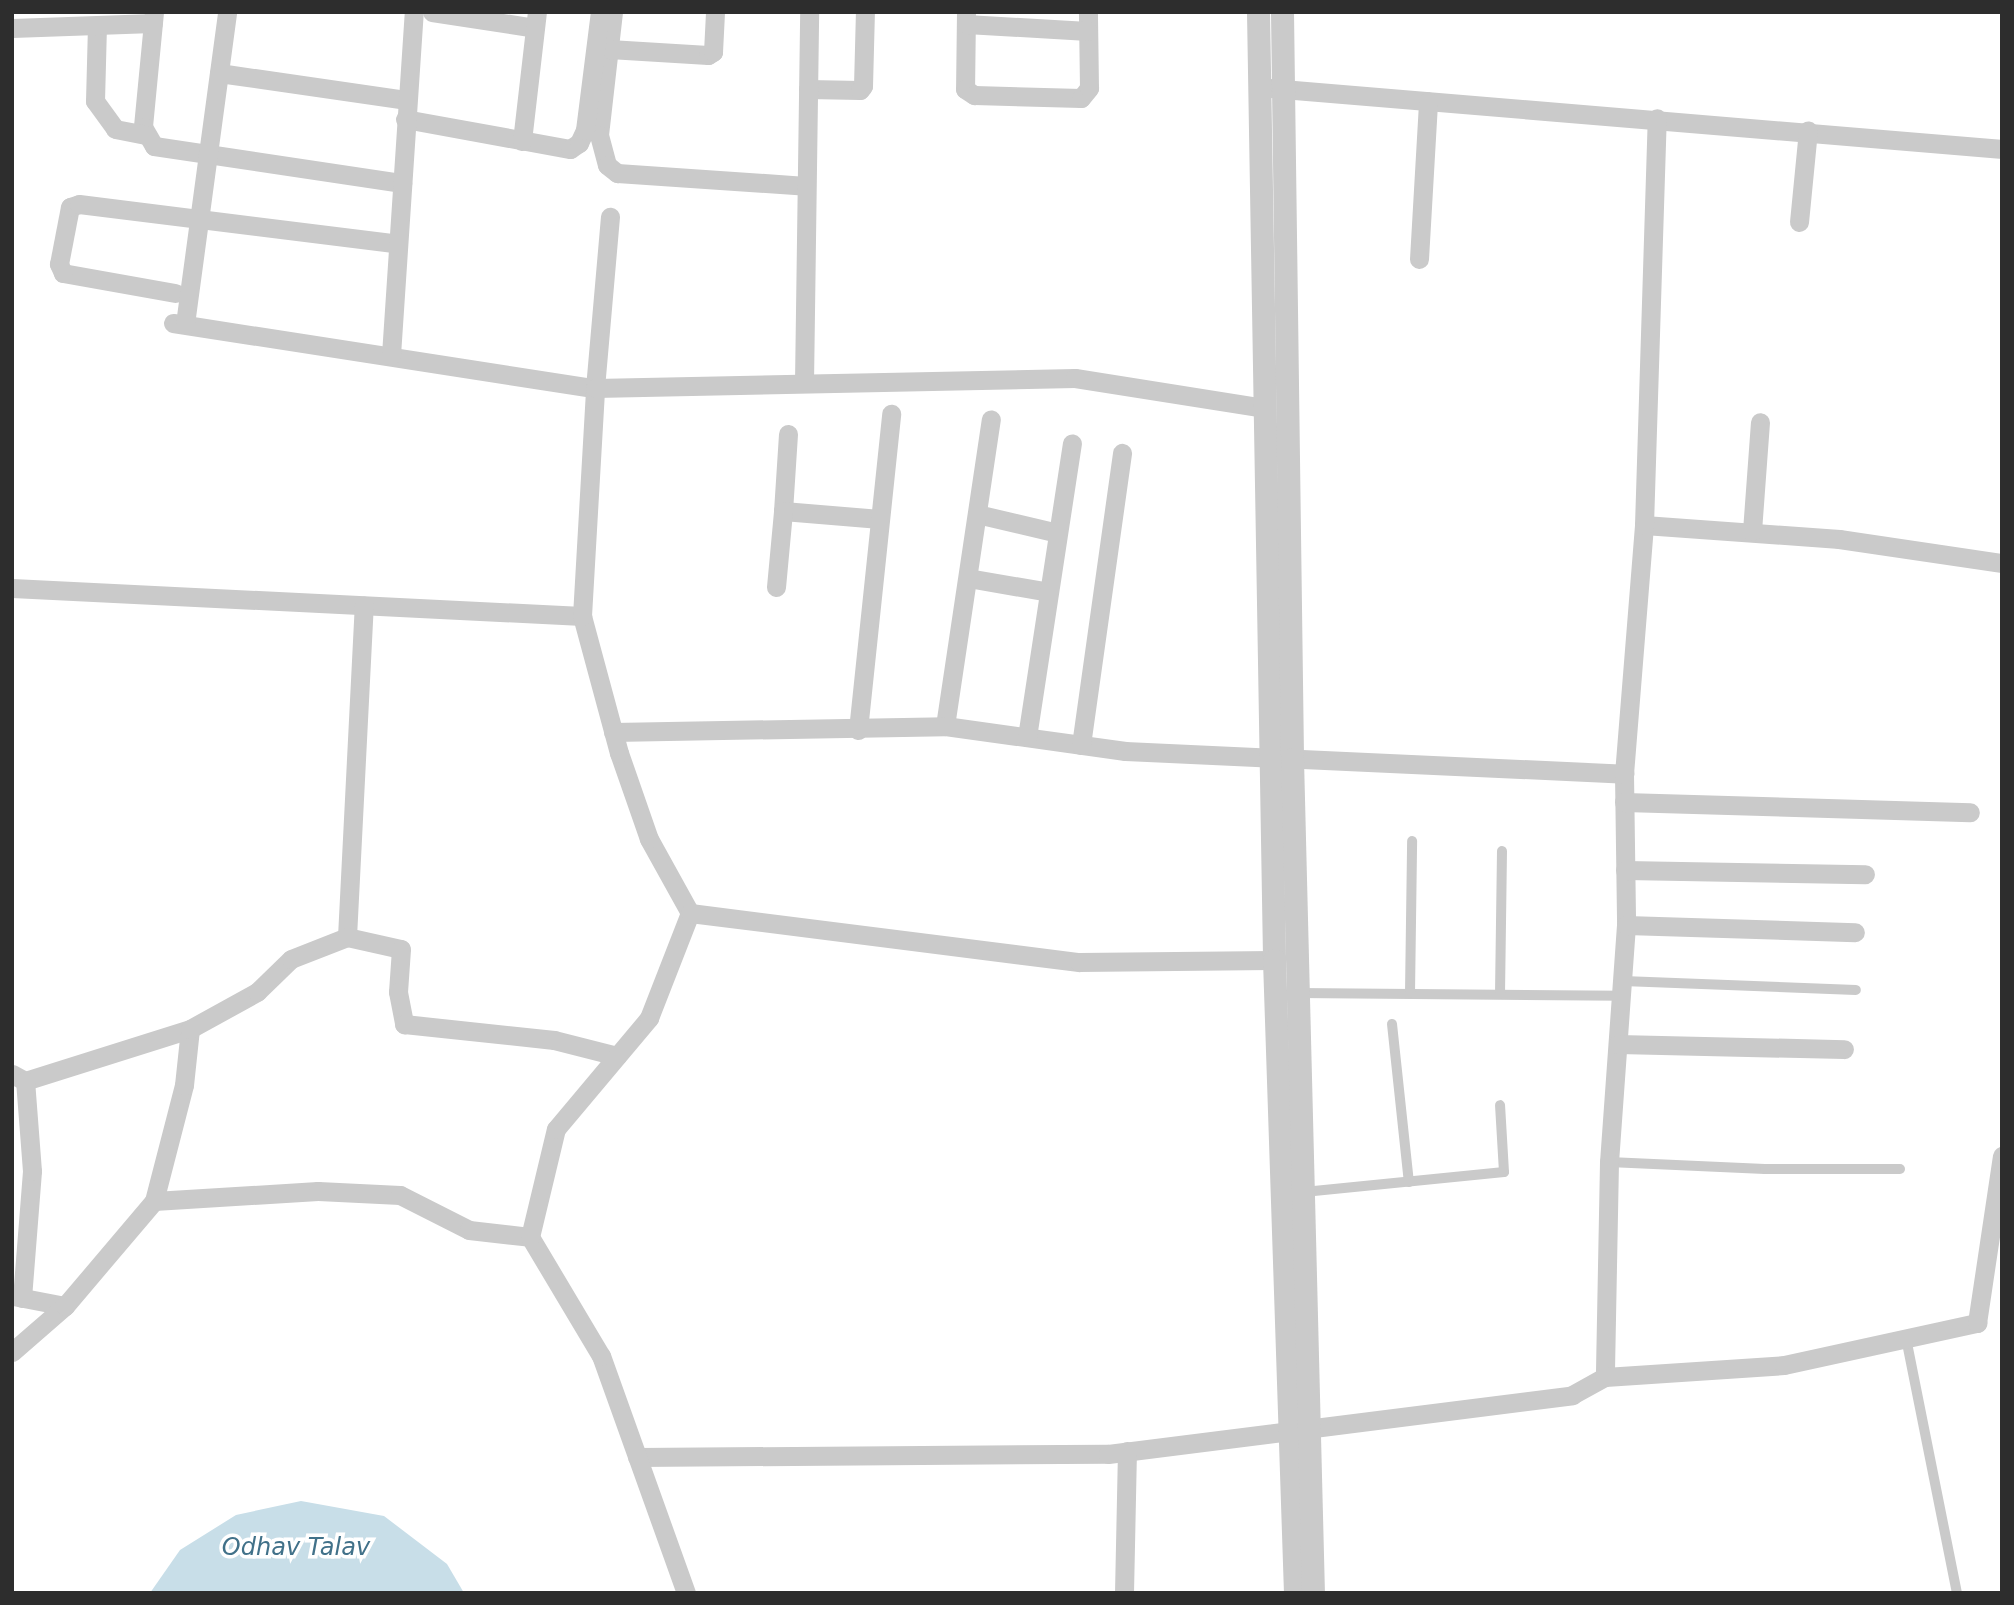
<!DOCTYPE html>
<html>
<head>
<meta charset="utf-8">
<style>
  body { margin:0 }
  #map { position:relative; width:2014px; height:1605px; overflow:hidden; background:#fff; font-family:"DejaVu Sans",sans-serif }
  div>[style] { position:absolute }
  .water>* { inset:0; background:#c8dee8 }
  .service>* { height:10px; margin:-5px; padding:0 5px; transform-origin:5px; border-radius:5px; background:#cacaca }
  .minor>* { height:19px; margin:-9.5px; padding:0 9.5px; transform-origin:9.5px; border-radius:9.5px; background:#cacaca }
  .tertiary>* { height:23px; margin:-11.5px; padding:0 11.5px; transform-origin:11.5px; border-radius:11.5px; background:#cacaca }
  span { translate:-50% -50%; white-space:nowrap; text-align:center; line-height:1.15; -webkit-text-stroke:7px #fff; paint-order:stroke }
  .water-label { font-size:24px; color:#417189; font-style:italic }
  .frame { position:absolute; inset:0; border:14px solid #2d2d2d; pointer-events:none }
</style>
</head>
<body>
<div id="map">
  <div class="water">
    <i style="clip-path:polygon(301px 1501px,384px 1516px,447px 1564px,464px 1593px,150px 1593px,180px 1550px,236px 1515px)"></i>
  </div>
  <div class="service">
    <i style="left:1623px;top:981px;width:233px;rotate:2.2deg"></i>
    <i style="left:1298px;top:993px;width:324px;rotate:0.5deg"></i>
    <i style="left:1410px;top:993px;width:152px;rotate:-89.2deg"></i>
    <i style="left:1500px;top:994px;width:143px;rotate:-89.2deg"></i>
    <i style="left:1392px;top:1024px;width:159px;rotate:83.9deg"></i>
    <i style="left:1609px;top:1162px;width:156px;rotate:2.6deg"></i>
    <i style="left:1765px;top:1169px;width:135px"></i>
    <i style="left:1304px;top:1192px;width:201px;rotate:-5.7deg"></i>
    <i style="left:1504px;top:1172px;width:67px;rotate:-93.4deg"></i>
    <i style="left:1906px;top:1338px;width:260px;rotate:78.7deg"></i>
  </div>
  <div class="minor">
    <i style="left:154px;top:12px;width:116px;rotate:95.5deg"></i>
    <i style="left:143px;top:127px;width:22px;rotate:60deg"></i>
    <i style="left:154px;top:146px;width:251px;rotate:8.5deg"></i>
    <i style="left:432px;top:12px;width:104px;rotate:8.8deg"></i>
    <i style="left:613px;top:12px;width:124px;rotate:96.5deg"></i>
    <i style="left:599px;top:135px;width:31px;rotate:75deg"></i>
    <i style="left:607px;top:165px;width:13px;rotate:39deg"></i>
    <i style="left:617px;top:173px;width:189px;rotate:3.9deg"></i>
    <i style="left:966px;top:12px;width:77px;rotate:90.7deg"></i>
    <i style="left:965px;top:89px;width:11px;rotate:34deg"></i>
    <i style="left:974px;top:95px;width:107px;rotate:1.6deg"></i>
    <i style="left:1081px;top:98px;width:13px;rotate:-51deg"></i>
    <i style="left:1089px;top:88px;width:76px;rotate:-90.8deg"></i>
    <i style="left:966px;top:24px;width:122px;rotate:3.3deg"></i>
    <i style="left:97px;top:25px;width:76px;rotate:91.5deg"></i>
    <i style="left:95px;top:101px;width:34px;rotate:54deg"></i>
    <i style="left:115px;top:129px;width:31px;rotate:11deg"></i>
    <i style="left:12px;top:28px;width:141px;rotate:-2deg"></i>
    <i style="left:609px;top:49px;width:99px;rotate:3.5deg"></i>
    <i style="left:708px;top:55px;width:6px;rotate:-31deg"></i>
    <i style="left:713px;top:52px;width:40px;rotate:-87.1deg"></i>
    <i style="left:219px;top:73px;width:190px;rotate:8.2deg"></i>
    <i style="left:1270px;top:88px;width:735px;rotate:4.76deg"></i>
    <i style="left:808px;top:89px;width:52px;rotate:1.1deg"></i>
    <i style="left:860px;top:90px;width:5px;rotate:-53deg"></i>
    <i style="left:863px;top:86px;width:74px;rotate:-88.5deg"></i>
    <i style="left:405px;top:119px;width:168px;rotate:10.3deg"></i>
    <i style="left:570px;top:149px;width:11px;rotate:-34deg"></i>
    <i style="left:579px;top:143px;width:14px;rotate:-65deg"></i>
    <i style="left:585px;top:130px;width:119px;rotate:-82.8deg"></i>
    <i style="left:522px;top:141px;width:130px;rotate:-83.4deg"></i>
    <i style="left:1799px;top:222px;width:92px;rotate:-84.4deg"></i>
    <i style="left:1419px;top:259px;width:158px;rotate:-86.7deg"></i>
    <i style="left:175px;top:293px;width:114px;rotate:-169.9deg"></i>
    <i style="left:63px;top:273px;width:10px;rotate:-114deg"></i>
    <i style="left:59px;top:264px;width:58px;rotate:-79.1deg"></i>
    <i style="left:70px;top:207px;width:9px;rotate:-18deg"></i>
    <i style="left:79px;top:204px;width:321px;rotate:7.1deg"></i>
    <i style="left:173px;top:323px;width:427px;rotate:8.8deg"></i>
    <i style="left:595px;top:388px;width:172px;rotate:-85deg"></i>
    <i style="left:185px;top:324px;width:315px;rotate:-82.3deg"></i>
    <i style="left:391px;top:355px;width:344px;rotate:-86.2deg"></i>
    <i style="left:804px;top:383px;width:371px;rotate:-89.2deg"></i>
    <i style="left:788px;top:434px;width:77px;rotate:93.7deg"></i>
    <i style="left:783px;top:511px;width:97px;rotate:4.7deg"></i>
    <i style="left:977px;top:514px;width:83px;rotate:13.2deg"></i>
    <i style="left:1644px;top:525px;width:196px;rotate:4.1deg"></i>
    <i style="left:1839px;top:539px;width:165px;rotate:8.4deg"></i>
    <i style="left:1752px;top:531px;width:109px;rotate:-85.8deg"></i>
    <i style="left:968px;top:578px;width:82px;rotate:9.8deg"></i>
    <i style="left:776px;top:587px;width:76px;rotate:-84.7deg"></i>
    <i style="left:12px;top:588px;width:571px;rotate:2.81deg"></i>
    <i style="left:945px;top:726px;width:310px;rotate:-81.5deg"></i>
    <i style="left:858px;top:730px;width:318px;rotate:-84deg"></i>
    <i style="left:613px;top:732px;width:332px;rotate:-1deg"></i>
    <i style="left:945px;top:726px;width:182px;rotate:7.9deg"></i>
    <i style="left:1125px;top:751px;width:500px;rotate:2.6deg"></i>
    <i style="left:1624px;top:774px;width:151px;rotate:89.2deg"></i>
    <i style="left:1626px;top:925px;width:238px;rotate:94.1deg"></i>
    <i style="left:1609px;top:1162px;width:215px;rotate:91.1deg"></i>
    <i style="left:1027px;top:737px;width:297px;rotate:-81.3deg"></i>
    <i style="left:1081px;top:745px;width:295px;rotate:-82deg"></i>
    <i style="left:1624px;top:774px;width:250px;rotate:-85.4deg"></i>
    <i style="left:1644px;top:525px;width:407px;rotate:-88.2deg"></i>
    <i style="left:1624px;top:802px;width:346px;rotate:1.7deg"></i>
    <i style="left:1625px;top:870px;width:240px;rotate:1deg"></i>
    <i style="left:690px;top:913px;width:85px;rotate:-119deg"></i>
    <i style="left:649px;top:839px;width:91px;rotate:-109.2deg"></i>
    <i style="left:619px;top:753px;width:142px;rotate:-105.1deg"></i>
    <i style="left:582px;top:616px;width:228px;rotate:-86.7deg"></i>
    <i style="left:595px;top:388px;width:480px;rotate:-1.2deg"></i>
    <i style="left:1075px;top:378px;width:191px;rotate:9deg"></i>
    <i style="left:1626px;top:925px;width:229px;rotate:1.8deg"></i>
    <i style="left:347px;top:937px;width:332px;rotate:-87.1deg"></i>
    <i style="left:1618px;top:1044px;width:226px;rotate:1.3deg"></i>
    <i style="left:12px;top:1074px;width:15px;rotate:28deg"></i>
    <i style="left:25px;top:1081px;width:173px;rotate:-17.5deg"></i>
    <i style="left:154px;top:1201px;width:164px;rotate:-3.5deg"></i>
    <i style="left:318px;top:1191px;width:82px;rotate:2.8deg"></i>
    <i style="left:400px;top:1195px;width:77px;rotate:26.9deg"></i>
    <i style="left:469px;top:1230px;width:61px;rotate:6.5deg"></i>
    <i style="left:13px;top:1296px;width:53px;rotate:10.9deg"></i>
    <i style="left:22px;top:1298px;width:127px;rotate:-85.5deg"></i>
    <i style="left:32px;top:1171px;width:90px;rotate:-94.4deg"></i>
    <i style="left:12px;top:1352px;width:70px;rotate:-41deg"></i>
    <i style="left:65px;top:1306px;width:138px;rotate:-49.7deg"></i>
    <i style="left:154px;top:1201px;width:120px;rotate:-75.5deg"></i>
    <i style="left:184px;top:1085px;width:56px;rotate:-83.9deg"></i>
    <i style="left:190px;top:1029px;width:77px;rotate:-28.9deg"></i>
    <i style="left:257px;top:992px;width:47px;rotate:-44.1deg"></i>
    <i style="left:291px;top:959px;width:60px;rotate:-21.4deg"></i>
    <i style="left:347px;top:937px;width:55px;rotate:12.5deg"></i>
    <i style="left:401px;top:949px;width:43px;rotate:94deg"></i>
    <i style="left:398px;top:992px;width:33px;rotate:79deg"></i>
    <i style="left:404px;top:1024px;width:151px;rotate:6.1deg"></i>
    <i style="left:554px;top:1040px;width:65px;rotate:14.3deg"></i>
    <i style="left:637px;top:1457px;width:471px;rotate:-0.4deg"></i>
    <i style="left:1108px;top:1454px;width:468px;rotate:-7.2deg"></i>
    <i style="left:1572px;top:1395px;width:38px;rotate:-29deg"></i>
    <i style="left:1605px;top:1377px;width:179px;rotate:-3.8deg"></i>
    <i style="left:1784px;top:1365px;width:198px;rotate:-12.3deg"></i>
    <i style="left:1977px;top:1323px;width:169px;rotate:-81.5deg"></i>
    <i style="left:686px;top:1593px;width:252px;rotate:-109.7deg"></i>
    <i style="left:601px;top:1356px;width:139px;rotate:-120.8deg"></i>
    <i style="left:530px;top:1237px;width:111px;rotate:-76.5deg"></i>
    <i style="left:556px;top:1129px;width:145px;rotate:-50deg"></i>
    <i style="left:649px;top:1018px;width:113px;rotate:-68.7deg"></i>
    <i style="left:690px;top:913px;width:392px;rotate:7.2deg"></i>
    <i style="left:1079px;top:962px;width:195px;rotate:-0.6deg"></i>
    <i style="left:1124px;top:1593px;width:142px;rotate:-88.8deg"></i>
  </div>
  <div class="tertiary">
    <i style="left:1258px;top:12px;width:948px;rotate:89.03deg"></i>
    <i style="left:1274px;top:960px;width:633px;rotate:88.1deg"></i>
    <i style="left:1282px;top:12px;width:747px;rotate:89.23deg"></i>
    <i style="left:1292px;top:759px;width:834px;rotate:88.56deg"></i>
  </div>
  <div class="water-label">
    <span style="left:296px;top:1548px">Odhav Talav</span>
  </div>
  <div class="frame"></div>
</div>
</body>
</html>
